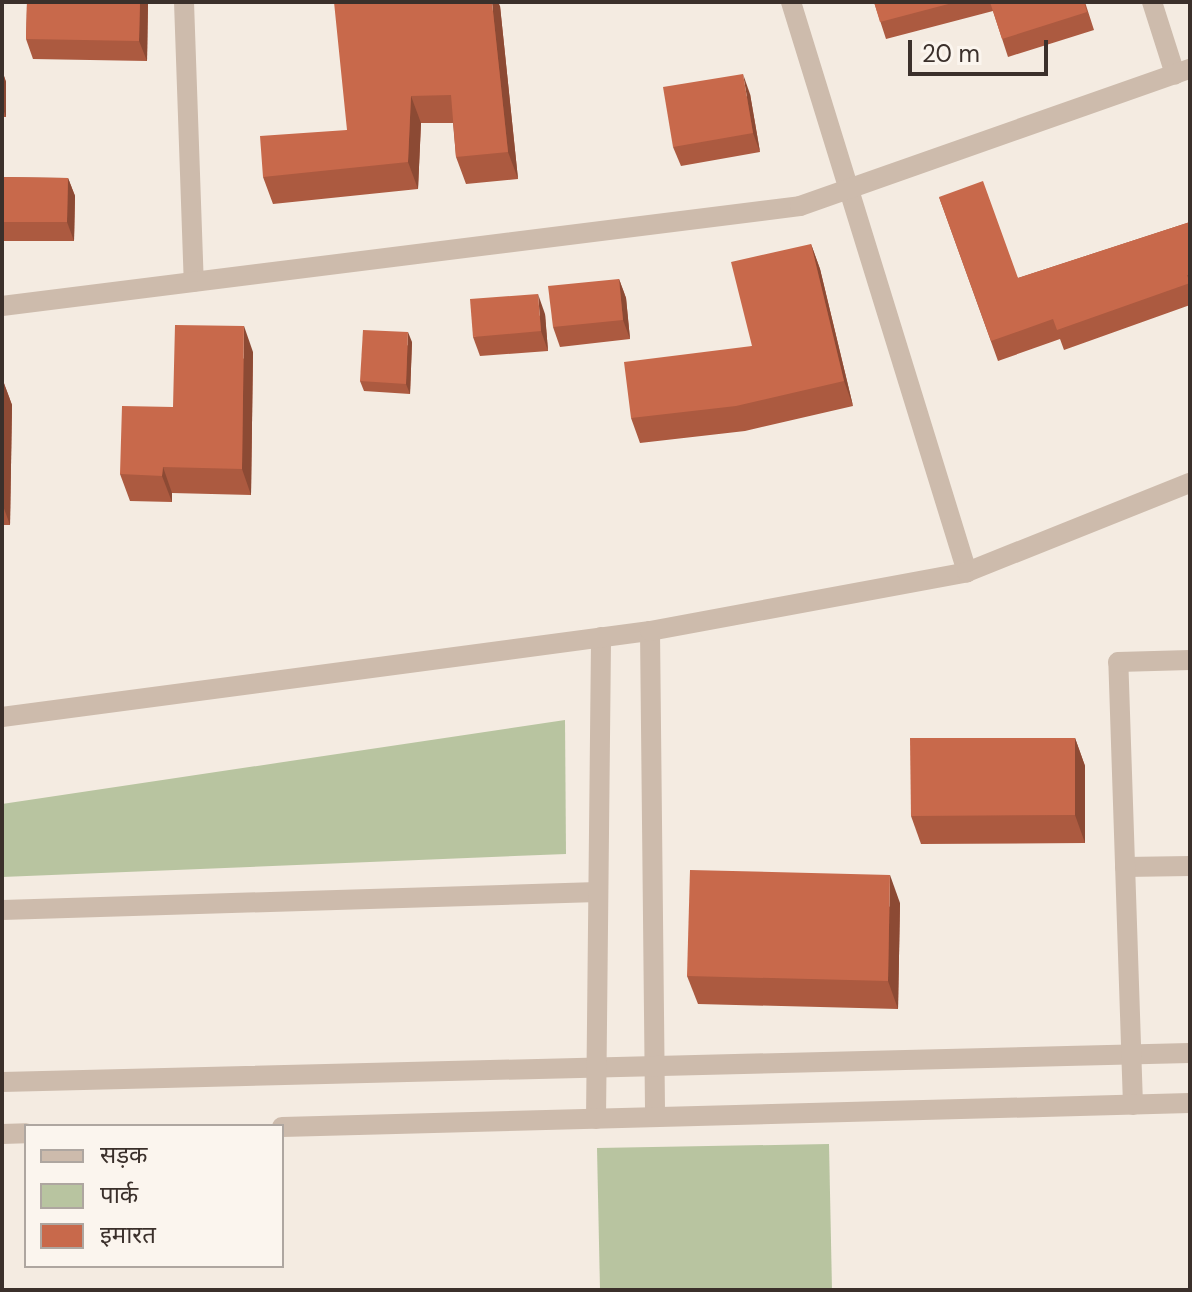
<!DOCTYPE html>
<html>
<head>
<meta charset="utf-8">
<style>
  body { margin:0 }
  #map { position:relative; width:1192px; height:1292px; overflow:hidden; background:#f4ebe1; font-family:"DM Sans","Noto Sans Devanagari",sans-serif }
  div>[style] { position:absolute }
  .green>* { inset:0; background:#b8c4a0 }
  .service>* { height:20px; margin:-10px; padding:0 10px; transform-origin:10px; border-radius:10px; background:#cdbbac }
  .minor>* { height:20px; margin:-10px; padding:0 10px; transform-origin:10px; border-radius:10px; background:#cdbbac }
  .wall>* { inset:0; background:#ac5a40 }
  .shaded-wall>* { inset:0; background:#8c4a34 }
  .building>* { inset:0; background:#c8694b }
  span { translate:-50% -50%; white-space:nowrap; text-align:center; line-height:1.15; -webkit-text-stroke:6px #fbf5ee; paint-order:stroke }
  .frame { position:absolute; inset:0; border:4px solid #3b302b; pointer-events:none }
  .legend { position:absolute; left:24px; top:1124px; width:260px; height:144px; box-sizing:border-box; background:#fbf5ee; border:2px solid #aea6a0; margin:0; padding:10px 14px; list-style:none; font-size:24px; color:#3b302b }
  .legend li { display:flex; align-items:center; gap:16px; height:40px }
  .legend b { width:40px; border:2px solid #aea6a0 }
  .scale { position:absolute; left:908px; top:40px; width:140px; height:36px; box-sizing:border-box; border:4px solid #3b302b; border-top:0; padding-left:10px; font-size:24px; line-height:28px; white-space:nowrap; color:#3b302b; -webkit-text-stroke:6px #fbf5ee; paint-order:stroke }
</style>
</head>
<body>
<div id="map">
  <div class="green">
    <i style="clip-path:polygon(565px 720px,566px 854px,2px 877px,2px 804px)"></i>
    <i style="clip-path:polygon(829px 1144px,832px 1290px,600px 1290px,597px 1148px)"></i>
  </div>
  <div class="service">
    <i style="left:650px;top:631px;width:486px;rotate:89.4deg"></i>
    <i style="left:1125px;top:867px;width:65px;rotate:-0.9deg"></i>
    <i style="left:2px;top:910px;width:596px;rotate:-1.73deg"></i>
    <i style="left:2px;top:1082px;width:1188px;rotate:-1.4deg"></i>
    <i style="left:1133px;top:1105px;width:443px;rotate:-91.9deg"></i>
    <i style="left:1118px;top:662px;width:72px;rotate:-1.6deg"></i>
    <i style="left:596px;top:1119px;width:482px;rotate:-89.4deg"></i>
    <i style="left:282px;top:1127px;width:908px;rotate:-1.51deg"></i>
    <i style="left:2px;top:1134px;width:24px;rotate:-2deg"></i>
  </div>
  <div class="minor">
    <i style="left:184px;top:2px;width:280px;rotate:88deg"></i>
    <i style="left:791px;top:2px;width:597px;rotate:72.84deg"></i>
    <i style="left:1152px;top:2px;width:76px;rotate:72.3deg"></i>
    <i style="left:2px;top:306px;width:804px;rotate:-7.14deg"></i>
    <i style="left:800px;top:206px;width:413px;rotate:-19.4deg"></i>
    <i style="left:2px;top:717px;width:654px;rotate:-7.56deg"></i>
    <i style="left:650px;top:631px;width:322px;rotate:-10.5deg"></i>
    <i style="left:967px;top:572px;width:240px;rotate:-21.8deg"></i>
  </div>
  <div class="wall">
    <i style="clip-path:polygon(27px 2px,148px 2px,147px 61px,33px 59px,26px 39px)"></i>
    <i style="clip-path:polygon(874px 2px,1085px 2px,1094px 30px,1008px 57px,993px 11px,886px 39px)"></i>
    <i style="clip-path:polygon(500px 6px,518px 179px,466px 184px,456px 157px,453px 123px,421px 123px,418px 189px,273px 204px,263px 177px,347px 130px)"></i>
    <i style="clip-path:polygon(2px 70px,6px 82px,6px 117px,2px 117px)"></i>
    <i style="clip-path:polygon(750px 94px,760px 152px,681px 166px,673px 147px)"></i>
    <i style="clip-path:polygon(2px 177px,68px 178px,75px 196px,74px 241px,2px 241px)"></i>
    <i style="clip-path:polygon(939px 197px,1018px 278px,1190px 222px,1190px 305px,1064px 350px,1060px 339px,998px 361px)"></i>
    <i style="clip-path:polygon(811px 244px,820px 269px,853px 406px,745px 431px,640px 443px,631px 418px,752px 346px)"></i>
    <i style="clip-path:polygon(619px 279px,626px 298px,630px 339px,560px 347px,553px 327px)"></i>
    <i style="clip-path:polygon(545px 314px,548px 351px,480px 356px,473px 337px)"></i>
    <i style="clip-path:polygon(412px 342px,410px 394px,364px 391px,360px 381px)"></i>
    <i style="clip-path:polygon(253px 352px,251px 495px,172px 493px,172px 502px,130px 501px,120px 474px,173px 407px)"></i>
    <i style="clip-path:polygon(2px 378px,12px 405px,10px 525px,2px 525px)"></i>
    <i style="clip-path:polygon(1075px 738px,1085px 766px,1085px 843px,921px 844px,911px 816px)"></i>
    <i style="clip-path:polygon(900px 903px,898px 1009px,698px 1004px,687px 976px)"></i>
  </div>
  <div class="shaded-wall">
    <i style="clip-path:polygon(140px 2px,148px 2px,147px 61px,139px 41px)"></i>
    <i style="clip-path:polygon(492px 2px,498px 2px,500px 6px,518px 179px,508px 152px)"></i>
    <i style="clip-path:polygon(2px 70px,6px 82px,6px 117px,2px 106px)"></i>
    <i style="clip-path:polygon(743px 74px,750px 94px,760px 152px,753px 133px)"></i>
    <i style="clip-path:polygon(411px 96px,421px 123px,418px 189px,408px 162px)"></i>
    <i style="clip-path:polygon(68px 178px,75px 196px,74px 241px,67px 222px)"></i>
    <i style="clip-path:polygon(811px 244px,820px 269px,853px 406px,844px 381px)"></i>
    <i style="clip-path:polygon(619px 279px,626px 298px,630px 339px,623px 320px)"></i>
    <i style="clip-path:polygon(538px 294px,545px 314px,548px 351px,541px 331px)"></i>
    <i style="clip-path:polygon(244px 326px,253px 352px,251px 495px,242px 469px)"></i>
    <i style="clip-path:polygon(408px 332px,412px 342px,410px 394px,406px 384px)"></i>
    <i style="clip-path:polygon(2px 378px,12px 405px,10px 525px,2px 503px)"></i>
    <i style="clip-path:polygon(163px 467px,172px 493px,172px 502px,162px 476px)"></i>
    <i style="clip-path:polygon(1075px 738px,1085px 766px,1085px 843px,1075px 815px)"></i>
    <i style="clip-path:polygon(890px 875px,900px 903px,898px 1009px,888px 981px)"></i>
  </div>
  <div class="building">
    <i style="clip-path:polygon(27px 2px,140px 2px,139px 41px,26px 39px)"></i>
    <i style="clip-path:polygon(334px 2px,492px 2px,508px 152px,456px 157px,451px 95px,411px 96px,408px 162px,263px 177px,260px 136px,347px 130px)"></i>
    <i style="clip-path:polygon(874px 2px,956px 2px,880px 22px)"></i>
    <i style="clip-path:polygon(990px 2px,1084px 2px,1087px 12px,1002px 39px)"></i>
    <i style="clip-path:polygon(743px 74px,753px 133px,673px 147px,663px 87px)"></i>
    <i style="clip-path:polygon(2px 177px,68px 178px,67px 222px,2px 222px)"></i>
    <i style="clip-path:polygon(983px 181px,1018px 278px,1190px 222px,1190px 275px,1187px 275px,1190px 283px,1057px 330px,1053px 319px,991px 341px,939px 197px)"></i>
    <i style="clip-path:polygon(811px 244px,844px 381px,736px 406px,631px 418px,624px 362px,752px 346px,731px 262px)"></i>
    <i style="clip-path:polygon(619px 279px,623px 320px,553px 327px,548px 286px)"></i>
    <i style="clip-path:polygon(538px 294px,541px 331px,473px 337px,470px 299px)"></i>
    <i style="clip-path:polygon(175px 325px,244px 326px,242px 469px,163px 467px,162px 476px,120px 474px,122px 406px,173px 407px)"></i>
    <i style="clip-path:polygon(363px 330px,408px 332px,406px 384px,360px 381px)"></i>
    <i style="clip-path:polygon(910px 738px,1075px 738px,1075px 815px,911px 816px)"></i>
    <i style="clip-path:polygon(690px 870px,890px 875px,888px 981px,687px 976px)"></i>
  </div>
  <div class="frame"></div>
  <ul class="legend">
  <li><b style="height:10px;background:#cdbbac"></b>सड़क</li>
  <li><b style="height:22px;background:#b8c4a0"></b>पार्क</li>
  <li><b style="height:22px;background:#c8694b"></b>इमारत</li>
  </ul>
  <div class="scale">20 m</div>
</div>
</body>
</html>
